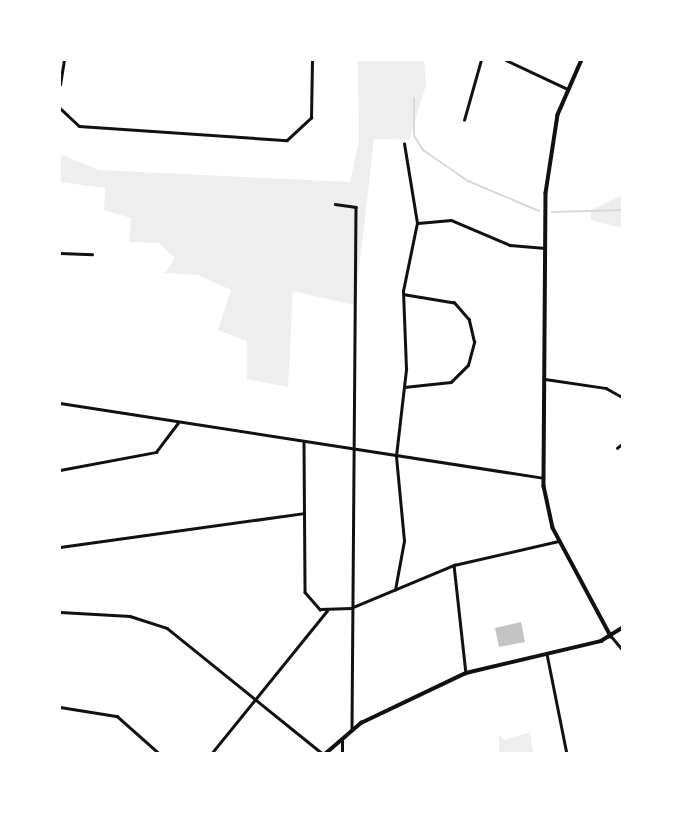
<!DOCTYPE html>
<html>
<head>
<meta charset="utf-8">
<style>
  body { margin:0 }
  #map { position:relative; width:682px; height:813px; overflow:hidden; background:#fff; font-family:"Asap Condensed",sans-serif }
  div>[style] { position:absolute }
  .green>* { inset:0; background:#eee }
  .stream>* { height:2px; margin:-1px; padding:0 1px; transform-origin:1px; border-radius:1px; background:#d9d9d9 }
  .building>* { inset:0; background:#c4c4c4 }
  .minor>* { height:2.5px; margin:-1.25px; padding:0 1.25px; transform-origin:1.25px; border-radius:1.25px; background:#111 }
  .tertiary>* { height:3.5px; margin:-1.75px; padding:0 1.75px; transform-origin:1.75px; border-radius:1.75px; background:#111 }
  span { translate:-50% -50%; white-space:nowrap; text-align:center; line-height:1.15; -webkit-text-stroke:6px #fff; paint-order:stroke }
  .frame { position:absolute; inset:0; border:61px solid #fff; pointer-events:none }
</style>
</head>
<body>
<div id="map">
  <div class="green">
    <i style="clip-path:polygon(358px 60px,424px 60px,426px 85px,409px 140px,374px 139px,355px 305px,293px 291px,288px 387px,247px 379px,247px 341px,218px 330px,231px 290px,198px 275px,165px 273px,175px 258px,159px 243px,129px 242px,131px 218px,104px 210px,105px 188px,60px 182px,60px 154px,99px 170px,350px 182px,359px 141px)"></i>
    <i style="clip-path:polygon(622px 195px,622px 228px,591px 220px,591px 210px)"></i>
    <i style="clip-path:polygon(530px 732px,533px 753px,499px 753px,499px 735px,505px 740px)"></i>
  </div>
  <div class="stream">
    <i style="left:414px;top:98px;width:38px;rotate:90deg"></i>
    <i style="left:414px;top:136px;width:17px;rotate:57deg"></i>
    <i style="left:423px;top:150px;width:55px;rotate:34.6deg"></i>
    <i style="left:468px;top:181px;width:77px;rotate:22.9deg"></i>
    <i style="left:552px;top:212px;width:70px;rotate:-1.6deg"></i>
  </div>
  <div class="building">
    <i style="clip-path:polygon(521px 622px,525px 642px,499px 647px,495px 628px)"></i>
  </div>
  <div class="minor">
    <i style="left:506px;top:60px;width:68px;rotate:25.1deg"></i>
    <i style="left:60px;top:85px;width:25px;rotate:-81deg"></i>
    <i style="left:60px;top:108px;width:26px;rotate:43deg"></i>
    <i style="left:79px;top:126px;width:208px;rotate:3.9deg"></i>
    <i style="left:287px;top:140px;width:33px;rotate:-43deg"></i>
    <i style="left:311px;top:118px;width:58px;rotate:-89deg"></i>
    <i style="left:464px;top:120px;width:62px;rotate:-74.2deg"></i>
    <i style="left:335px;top:204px;width:21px;rotate:8deg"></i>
    <i style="left:356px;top:207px;width:522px;rotate:90.44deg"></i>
    <i style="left:418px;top:223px;width:33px;rotate:-5deg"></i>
    <i style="left:451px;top:220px;width:64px;rotate:23deg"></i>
    <i style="left:510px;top:245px;width:35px;rotate:5deg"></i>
    <i style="left:60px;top:253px;width:32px;rotate:2deg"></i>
    <i style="left:545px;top:379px;width:62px;rotate:8.4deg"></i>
    <i style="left:606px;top:388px;width:18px;rotate:29deg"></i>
    <i style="left:404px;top:387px;width:47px;rotate:-6.1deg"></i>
    <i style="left:451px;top:382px;width:24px;rotate:-45deg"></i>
    <i style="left:468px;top:365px;width:24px;rotate:-75deg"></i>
    <i style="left:474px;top:342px;width:23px;rotate:-103deg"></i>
    <i style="left:469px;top:320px;width:23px;rotate:-131deg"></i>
    <i style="left:454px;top:303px;width:50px;rotate:-170.7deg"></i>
    <i style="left:60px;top:403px;width:489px;rotate:8.8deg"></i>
    <i style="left:304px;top:443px;width:149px;rotate:89.6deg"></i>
    <i style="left:305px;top:592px;width:23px;rotate:49deg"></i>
    <i style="left:320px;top:609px;width:31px;rotate:-2deg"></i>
    <i style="left:351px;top:608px;width:112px;rotate:-22.7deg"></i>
    <i style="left:454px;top:565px;width:108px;rotate:-12.9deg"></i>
    <i style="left:617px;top:448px;width:6px;rotate:-39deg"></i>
    <i style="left:60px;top:470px;width:98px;rotate:-10.6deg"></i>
    <i style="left:156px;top:452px;width:36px;rotate:-53deg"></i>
    <i style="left:60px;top:547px;width:246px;rotate:-7.9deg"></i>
    <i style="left:454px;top:565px;width:109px;rotate:83.7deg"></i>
    <i style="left:395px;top:590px;width:50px;rotate:-79.6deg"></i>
    <i style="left:404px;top:541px;width:85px;rotate:-95.4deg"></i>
    <i style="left:396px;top:456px;width:88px;rotate:-83.4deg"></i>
    <i style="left:406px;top:369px;width:78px;rotate:-92.2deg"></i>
    <i style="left:403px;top:291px;width:69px;rotate:-78.4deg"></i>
    <i style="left:417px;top:223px;width:80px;rotate:-99.3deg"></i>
    <i style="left:60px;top:612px;width:70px;rotate:3.3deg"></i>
    <i style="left:130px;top:616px;width:39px;rotate:18deg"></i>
    <i style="left:167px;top:628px;width:201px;rotate:38.9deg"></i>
    <i style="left:611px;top:636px;width:17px;rotate:50deg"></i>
    <i style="left:547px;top:654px;width:102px;rotate:78.7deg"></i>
    <i style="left:60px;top:707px;width:58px;rotate:9deg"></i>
    <i style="left:117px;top:716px;width:57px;rotate:41.5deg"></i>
    <i style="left:211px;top:754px;width:184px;rotate:-51deg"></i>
    <i style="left:342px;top:754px;width:15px;rotate:-90deg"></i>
  </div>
  <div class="tertiary">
    <i style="left:582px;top:60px;width:60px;rotate:113.6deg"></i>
    <i style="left:558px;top:115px;width:79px;rotate:98.7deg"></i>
    <i style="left:546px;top:193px;width:293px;rotate:90.4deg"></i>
    <i style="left:544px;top:486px;width:43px;rotate:77.9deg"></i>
    <i style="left:553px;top:528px;width:123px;rotate:61.8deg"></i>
    <i style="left:325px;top:754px;width:48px;rotate:-40.7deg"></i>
    <i style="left:361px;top:723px;width:116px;rotate:-25.5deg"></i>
    <i style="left:466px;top:673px;width:139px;rotate:-13.3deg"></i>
    <i style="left:601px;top:641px;width:25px;rotate:-32deg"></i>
  </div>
  <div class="frame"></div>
</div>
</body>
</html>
